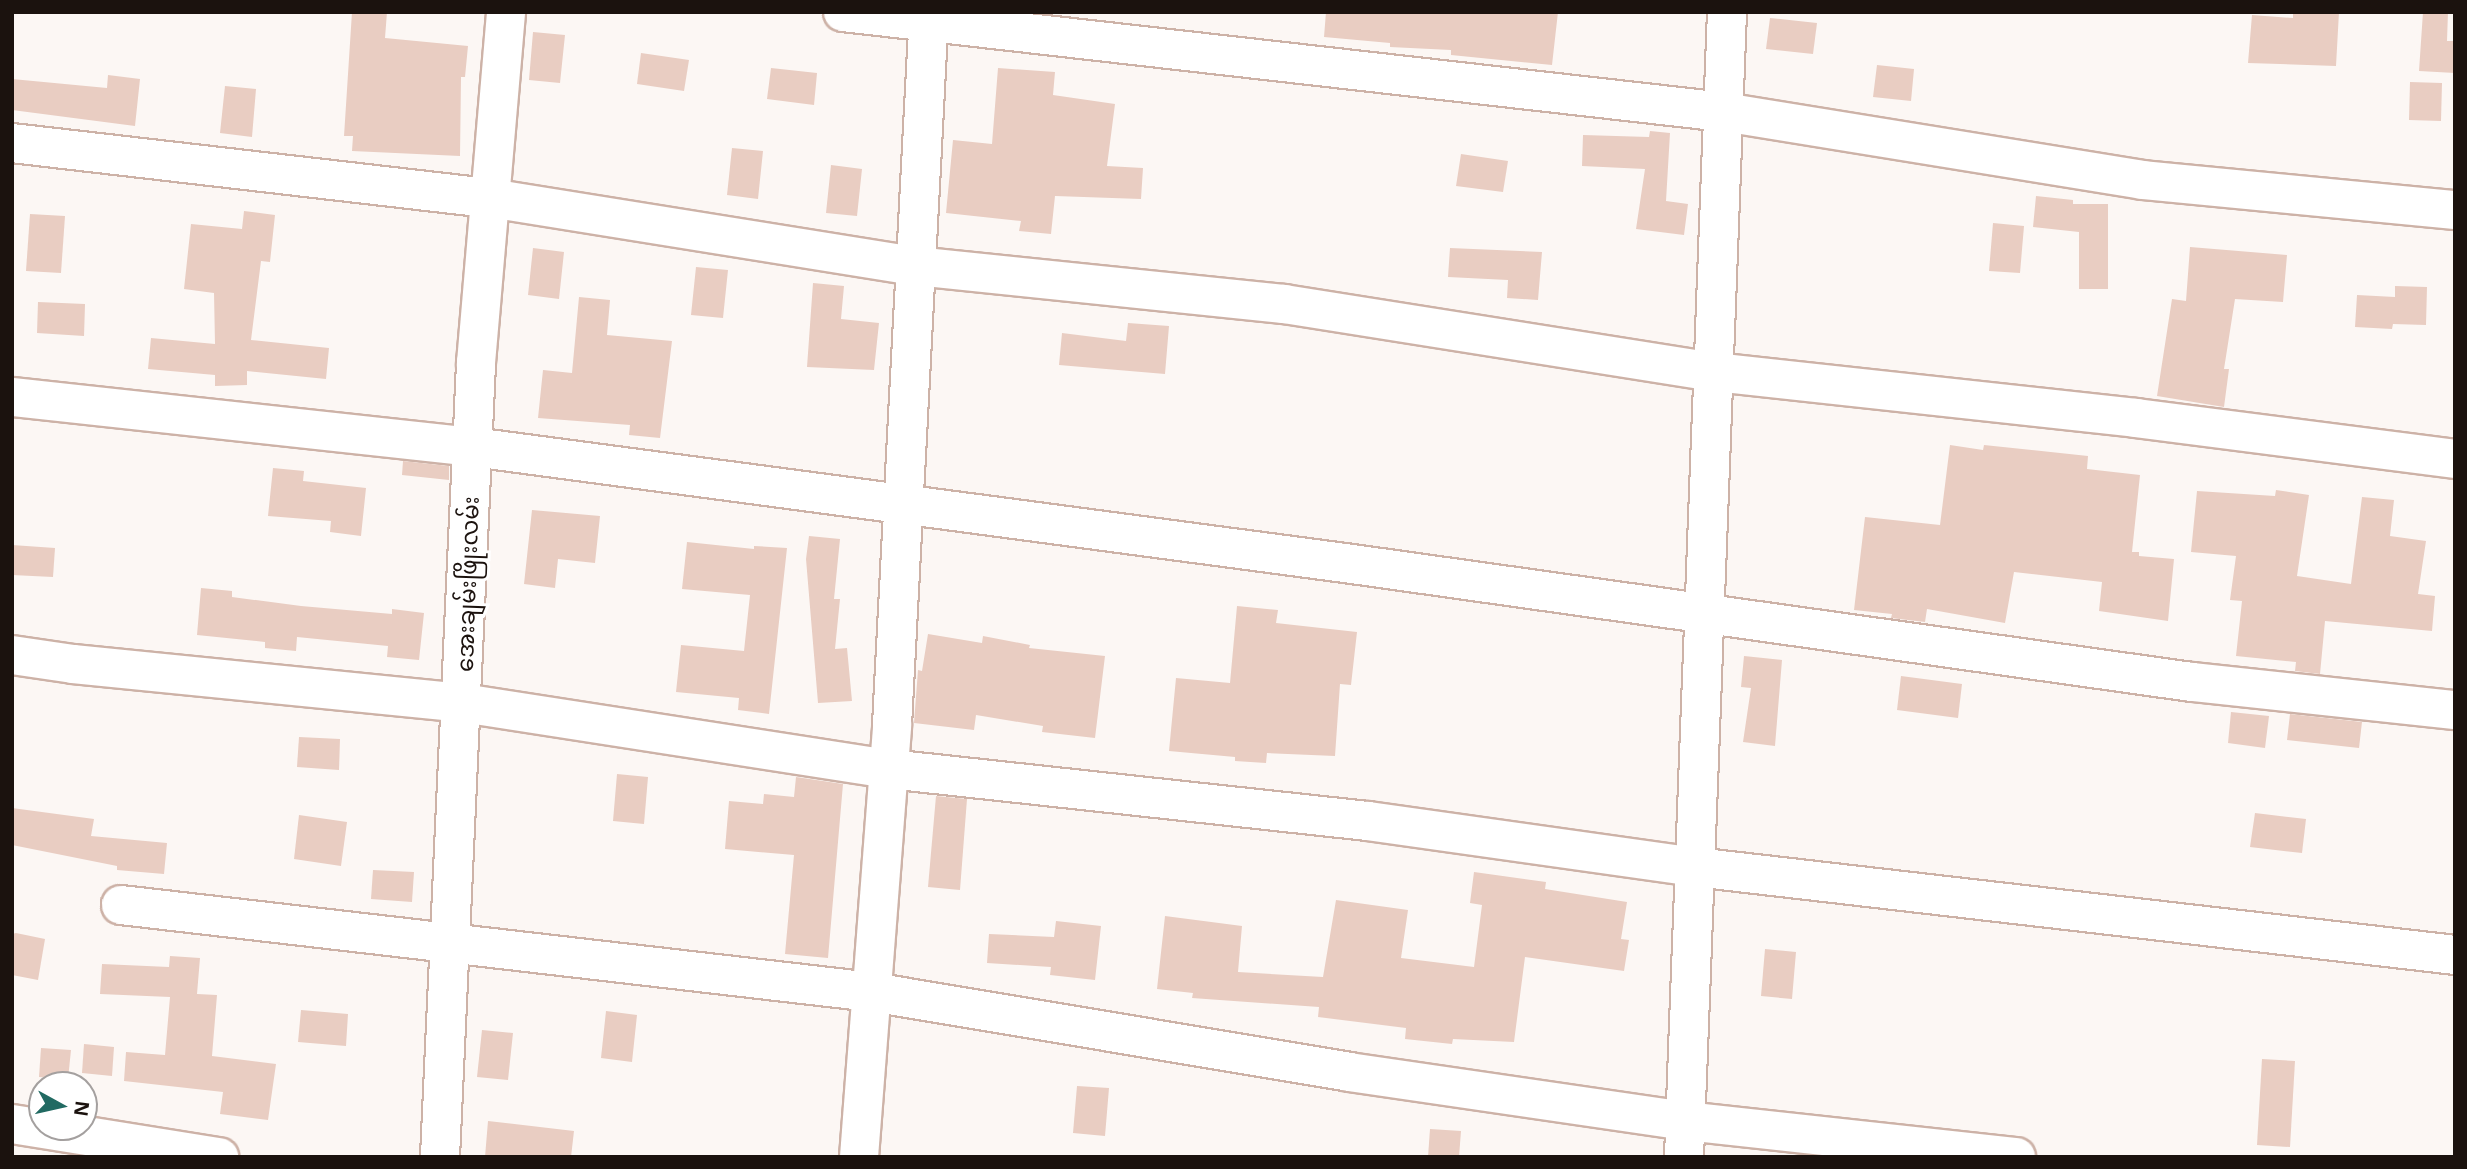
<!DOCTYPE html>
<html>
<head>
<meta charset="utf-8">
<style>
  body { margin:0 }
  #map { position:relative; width:2467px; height:1169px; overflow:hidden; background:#fcf7f4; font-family:"Noto Sans","Noto Sans Myanmar",sans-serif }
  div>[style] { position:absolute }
  .building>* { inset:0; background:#e9cdc2 }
  .roads { filter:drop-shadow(2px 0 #cdb2a7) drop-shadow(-2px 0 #cdb2a7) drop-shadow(0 2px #cdb2a7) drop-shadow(0 -2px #cdb2a7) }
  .street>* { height:38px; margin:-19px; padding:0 19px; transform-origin:19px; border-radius:19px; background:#fff }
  span { translate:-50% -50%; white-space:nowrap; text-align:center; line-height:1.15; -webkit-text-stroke:6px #fff; paint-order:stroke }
  .street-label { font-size:23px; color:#1b120e }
  .frame { position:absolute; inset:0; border:14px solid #1b120e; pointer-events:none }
  .north { position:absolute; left:28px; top:1071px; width:70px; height:70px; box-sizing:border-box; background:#fff; border:2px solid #a4a09f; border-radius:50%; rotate:98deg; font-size:19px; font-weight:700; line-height:28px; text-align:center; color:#1b120e }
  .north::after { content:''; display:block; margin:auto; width:24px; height:32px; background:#216a62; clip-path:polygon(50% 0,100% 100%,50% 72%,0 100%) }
</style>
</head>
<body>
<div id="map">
  <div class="building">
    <i style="clip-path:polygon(352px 12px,387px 12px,385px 38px,468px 46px,465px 77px,461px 77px,460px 156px,352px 151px,353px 136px,344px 136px)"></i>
    <i style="clip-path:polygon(1326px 12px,1558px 12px,1552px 65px,1451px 55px,1451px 50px,1390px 47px,1390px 43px,1324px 37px)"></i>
    <i style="clip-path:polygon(2293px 12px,2339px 12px,2336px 66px,2248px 63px,2252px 15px,2293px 18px)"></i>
    <i style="clip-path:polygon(2423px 12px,2448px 12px,2447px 41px,2455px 41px,2455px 73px,2419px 71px)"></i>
    <i style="clip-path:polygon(1770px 18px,1817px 23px,1813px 54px,1766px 49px)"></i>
    <i style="clip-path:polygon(533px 32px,565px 35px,560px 83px,529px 80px)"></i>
    <i style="clip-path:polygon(641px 53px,689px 60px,684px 91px,637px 84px)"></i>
    <i style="clip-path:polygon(1877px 65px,1914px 69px,1911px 101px,1873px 97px)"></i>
    <i style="clip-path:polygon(771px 68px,817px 73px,814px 105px,767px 99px)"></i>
    <i style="clip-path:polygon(998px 68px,1055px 72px,1053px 95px,1115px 104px,1107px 166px,1143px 168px,1141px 199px,1055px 196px,1051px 234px,1019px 231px,1021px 221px,946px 213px,953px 140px,992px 144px)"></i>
    <i style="clip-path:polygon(108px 75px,140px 79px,135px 126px,12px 110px,12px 79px,107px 88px)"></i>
    <i style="clip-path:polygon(2410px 82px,2442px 83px,2441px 121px,2409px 120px)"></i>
    <i style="clip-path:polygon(225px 86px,256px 89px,252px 137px,220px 133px)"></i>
    <i style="clip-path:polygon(1650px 131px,1670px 133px,1666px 201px,1688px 204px,1684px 235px,1636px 229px,1645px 169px,1582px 166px,1583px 135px,1649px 137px)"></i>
    <i style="clip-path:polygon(732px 148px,763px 151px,758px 199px,727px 195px)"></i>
    <i style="clip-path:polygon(1461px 154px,1508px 161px,1503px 192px,1456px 186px)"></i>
    <i style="clip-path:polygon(831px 165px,862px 169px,857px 216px,826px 213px)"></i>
    <i style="clip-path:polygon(2036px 196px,2073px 200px,2073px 204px,2108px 204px,2108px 289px,2079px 289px,2079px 232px,2033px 227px)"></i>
    <i style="clip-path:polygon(244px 211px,275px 215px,270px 262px,261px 261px,251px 340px,329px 348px,326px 379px,247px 371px,247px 385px,215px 386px,215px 375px,148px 369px,151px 338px,215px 344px,214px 293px,184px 289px,191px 224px,242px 229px)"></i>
    <i style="clip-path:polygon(30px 214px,65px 216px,61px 273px,26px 271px)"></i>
    <i style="clip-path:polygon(1993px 223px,2024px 226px,2020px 273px,1989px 271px)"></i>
    <i style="clip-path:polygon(2190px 247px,2287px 255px,2283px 302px,2235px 299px,2224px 369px,2229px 369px,2224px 407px,2157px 396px,2172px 299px,2186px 301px)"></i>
    <i style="clip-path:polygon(533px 248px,564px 252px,559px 299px,528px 295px)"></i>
    <i style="clip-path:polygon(1450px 248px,1542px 252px,1538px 300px,1507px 298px,1508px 280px,1448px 277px)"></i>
    <i style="clip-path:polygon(696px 267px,728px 270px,723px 318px,691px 315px)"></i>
    <i style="clip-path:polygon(813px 283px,844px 286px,841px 319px,879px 323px,874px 370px,807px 367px)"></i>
    <i style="clip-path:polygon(2395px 286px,2427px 287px,2426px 325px,2393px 324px,2392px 329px,2355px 327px,2357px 295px,2395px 297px)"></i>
    <i style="clip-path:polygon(579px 297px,610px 300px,607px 335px,672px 341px,660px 438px,629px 435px,630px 425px,538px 418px,543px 370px,572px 373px)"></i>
    <i style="clip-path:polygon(38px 302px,85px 304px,84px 336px,37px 333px)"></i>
    <i style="clip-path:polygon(1128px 323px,1169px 326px,1165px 374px,1059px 365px,1062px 333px,1126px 341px)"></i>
    <i style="clip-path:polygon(1950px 445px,1983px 450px,1984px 445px,2088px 456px,2087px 469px,2140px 475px,2132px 552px,2139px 552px,2139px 556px,2174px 559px,2168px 621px,2099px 611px,2102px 582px,2014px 572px,2005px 623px,1927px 609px,1925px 622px,1891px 618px,1892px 614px,1854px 610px,1865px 517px,1940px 525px)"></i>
    <i style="clip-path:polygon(403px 461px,449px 466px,449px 480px,402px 475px)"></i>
    <i style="clip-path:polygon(273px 468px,304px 471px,303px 481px,366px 488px,361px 536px,330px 532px,331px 521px,268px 516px)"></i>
    <i style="clip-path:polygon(2276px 490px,2309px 495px,2297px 576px,2351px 584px,2362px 497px,2394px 500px,2390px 536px,2426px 541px,2418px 594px,2435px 596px,2432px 631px,2325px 621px,2320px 674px,2295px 671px,2296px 662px,2236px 656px,2242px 601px,2230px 600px,2236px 556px,2191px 552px,2197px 491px,2275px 496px)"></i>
    <i style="clip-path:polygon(532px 510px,600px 516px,595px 563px,558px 559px,555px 588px,524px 584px)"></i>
    <i style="clip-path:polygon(809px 536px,840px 539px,834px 599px,840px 599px,835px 649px,847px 648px,852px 701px,818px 703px,806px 559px)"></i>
    <i style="clip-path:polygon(687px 542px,754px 549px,754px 546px,787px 548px,769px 714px,738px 710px,739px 698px,676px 692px,681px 645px,744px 651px,750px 595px,682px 589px)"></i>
    <i style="clip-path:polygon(12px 545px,55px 548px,53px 577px,12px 575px)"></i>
    <i style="clip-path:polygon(201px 588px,232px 591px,232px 597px,301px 606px,392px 614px,392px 609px,424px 613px,419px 660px,387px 657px,388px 646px,297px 637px,296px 651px,265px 648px,265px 642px,197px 635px)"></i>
    <i style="clip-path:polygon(1237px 606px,1278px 610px,1276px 623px,1357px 632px,1351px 685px,1340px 684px,1335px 756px,1267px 753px,1266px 763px,1235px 761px,1235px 757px,1169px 751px,1176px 678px,1230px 683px)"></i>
    <i style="clip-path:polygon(928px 634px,982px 643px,983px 636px,1030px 645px,1029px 648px,1105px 656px,1095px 738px,1042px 732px,1043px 726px,976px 715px,974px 730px,914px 723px,918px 670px,922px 671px)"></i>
    <i style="clip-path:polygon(1744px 656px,1782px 660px,1775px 746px,1743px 742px,1751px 688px,1741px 687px)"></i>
    <i style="clip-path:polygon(1901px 676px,1962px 684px,1958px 718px,1897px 710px)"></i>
    <i style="clip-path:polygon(2231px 712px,2269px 716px,2265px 748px,2228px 743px)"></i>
    <i style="clip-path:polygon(2290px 714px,2362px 722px,2359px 748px,2287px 740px)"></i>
    <i style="clip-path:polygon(299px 737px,340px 739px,339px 770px,297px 767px)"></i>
    <i style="clip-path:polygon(617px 774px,648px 777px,644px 824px,613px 821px)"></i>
    <i style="clip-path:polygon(796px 777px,843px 784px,828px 958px,785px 954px,794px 855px,725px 849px,729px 801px,763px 804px,764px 794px,794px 797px)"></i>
    <i style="clip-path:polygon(936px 796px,967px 799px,960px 890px,928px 887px)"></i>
    <i style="clip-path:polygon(12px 808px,94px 819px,91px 836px,167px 843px,164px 874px,117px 870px,117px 866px,12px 845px)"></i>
    <i style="clip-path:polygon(2255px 813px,2306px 819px,2302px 853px,2250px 847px)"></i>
    <i style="clip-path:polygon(299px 815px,347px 822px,341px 866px,294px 859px)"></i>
    <i style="clip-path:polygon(373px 870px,414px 872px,412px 902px,371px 899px)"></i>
    <i style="clip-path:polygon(1474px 872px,1546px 882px,1545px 889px,1627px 902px,1621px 939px,1629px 940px,1624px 971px,1525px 957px,1514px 1042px,1453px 1039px,1452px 1044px,1405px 1039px,1406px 1028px,1318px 1017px,1319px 1007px,1192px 998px,1193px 993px,1157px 989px,1165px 916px,1242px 926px,1238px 972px,1323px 977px,1336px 900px,1408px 910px,1401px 958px,1474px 967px,1482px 905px,1470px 903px)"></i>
    <i style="clip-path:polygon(1056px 921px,1101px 926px,1095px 980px,1050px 975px,1051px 967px,987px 963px,989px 934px,1054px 937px)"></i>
    <i style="clip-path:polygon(16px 933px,45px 939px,38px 980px,12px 975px,12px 934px)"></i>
    <i style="clip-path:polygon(1765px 949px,1796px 952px,1792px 999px,1761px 996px)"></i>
    <i style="clip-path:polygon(170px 956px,200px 958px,197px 994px,217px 995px,212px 1056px,276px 1064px,268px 1120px,220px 1114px,223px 1092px,124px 1081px,126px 1052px,165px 1055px,170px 997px,100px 994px,102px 964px,169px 967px)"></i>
    <i style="clip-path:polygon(301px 1010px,348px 1014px,346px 1046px,298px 1042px)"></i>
    <i style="clip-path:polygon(606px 1011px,637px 1015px,632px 1062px,601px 1058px)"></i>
    <i style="clip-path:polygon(482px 1030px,513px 1033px,508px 1080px,477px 1077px)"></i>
    <i style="clip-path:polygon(84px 1044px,114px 1047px,112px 1076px,82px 1073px)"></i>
    <i style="clip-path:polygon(41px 1048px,71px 1050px,68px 1079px,39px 1077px)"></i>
    <i style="clip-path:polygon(2262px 1059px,2295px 1061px,2290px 1147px,2257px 1145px)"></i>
    <i style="clip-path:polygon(1077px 1086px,1109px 1088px,1105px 1136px,1073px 1133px)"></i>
    <i style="clip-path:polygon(488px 1121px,574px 1131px,571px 1157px,485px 1157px)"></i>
    <i style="clip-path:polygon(1430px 1129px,1461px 1131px,1459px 1157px,1428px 1157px)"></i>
  </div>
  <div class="roads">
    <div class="street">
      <i style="left:843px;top:12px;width:887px;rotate:6.48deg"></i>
      <i style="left:1724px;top:112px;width:423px;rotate:9.2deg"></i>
      <i style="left:2142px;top:180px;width:314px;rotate:5.5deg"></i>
      <i style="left:12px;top:143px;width:481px;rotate:6.6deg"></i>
      <i style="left:490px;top:198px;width:431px;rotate:9.1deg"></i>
      <i style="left:916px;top:266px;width:370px;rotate:5.9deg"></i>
      <i style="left:1284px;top:304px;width:435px;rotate:9deg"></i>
      <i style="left:1714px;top:372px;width:424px;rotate:6.2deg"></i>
      <i style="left:2136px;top:418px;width:322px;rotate:7.3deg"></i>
      <i style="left:12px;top:397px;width:464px;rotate:6.2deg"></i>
      <i style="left:473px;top:447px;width:880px;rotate:7.58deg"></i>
      <i style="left:1345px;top:563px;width:855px;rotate:8deg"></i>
      <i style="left:2192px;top:682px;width:264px;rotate:6.1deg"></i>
      <i style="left:12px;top:655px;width:62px;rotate:8.4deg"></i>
      <i style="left:73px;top:664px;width:391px;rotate:5.7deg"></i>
      <i style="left:462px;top:703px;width:432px;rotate:8.8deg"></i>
      <i style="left:889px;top:769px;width:482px;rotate:6.2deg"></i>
      <i style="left:1368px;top:821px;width:330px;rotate:8deg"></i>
      <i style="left:1695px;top:867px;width:765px;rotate:6.6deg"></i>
      <i style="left:121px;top:905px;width:756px;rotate:6.61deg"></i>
      <i style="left:872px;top:992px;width:484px;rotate:9.5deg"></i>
      <i style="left:1349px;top:1072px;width:340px;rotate:8.3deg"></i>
      <i style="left:1685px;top:1121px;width:333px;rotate:6.2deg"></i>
      <i style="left:12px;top:1124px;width:210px;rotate:9.1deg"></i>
      <i style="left:440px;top:1157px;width:795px;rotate:-87.4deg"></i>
      <i style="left:476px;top:363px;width:352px;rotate:-85.1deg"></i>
      <i style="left:859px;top:1157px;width:433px;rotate:-85.6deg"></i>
      <i style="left:892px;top:725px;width:714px;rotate:-87.03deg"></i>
      <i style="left:1684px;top:1157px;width:1146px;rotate:-87.85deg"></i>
    </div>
  </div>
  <div class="street-label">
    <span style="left:467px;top:584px;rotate:-88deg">အေးချမ်းဖြိုးလမ်း</span>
  </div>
  <div class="frame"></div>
  <div class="north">N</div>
</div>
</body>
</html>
